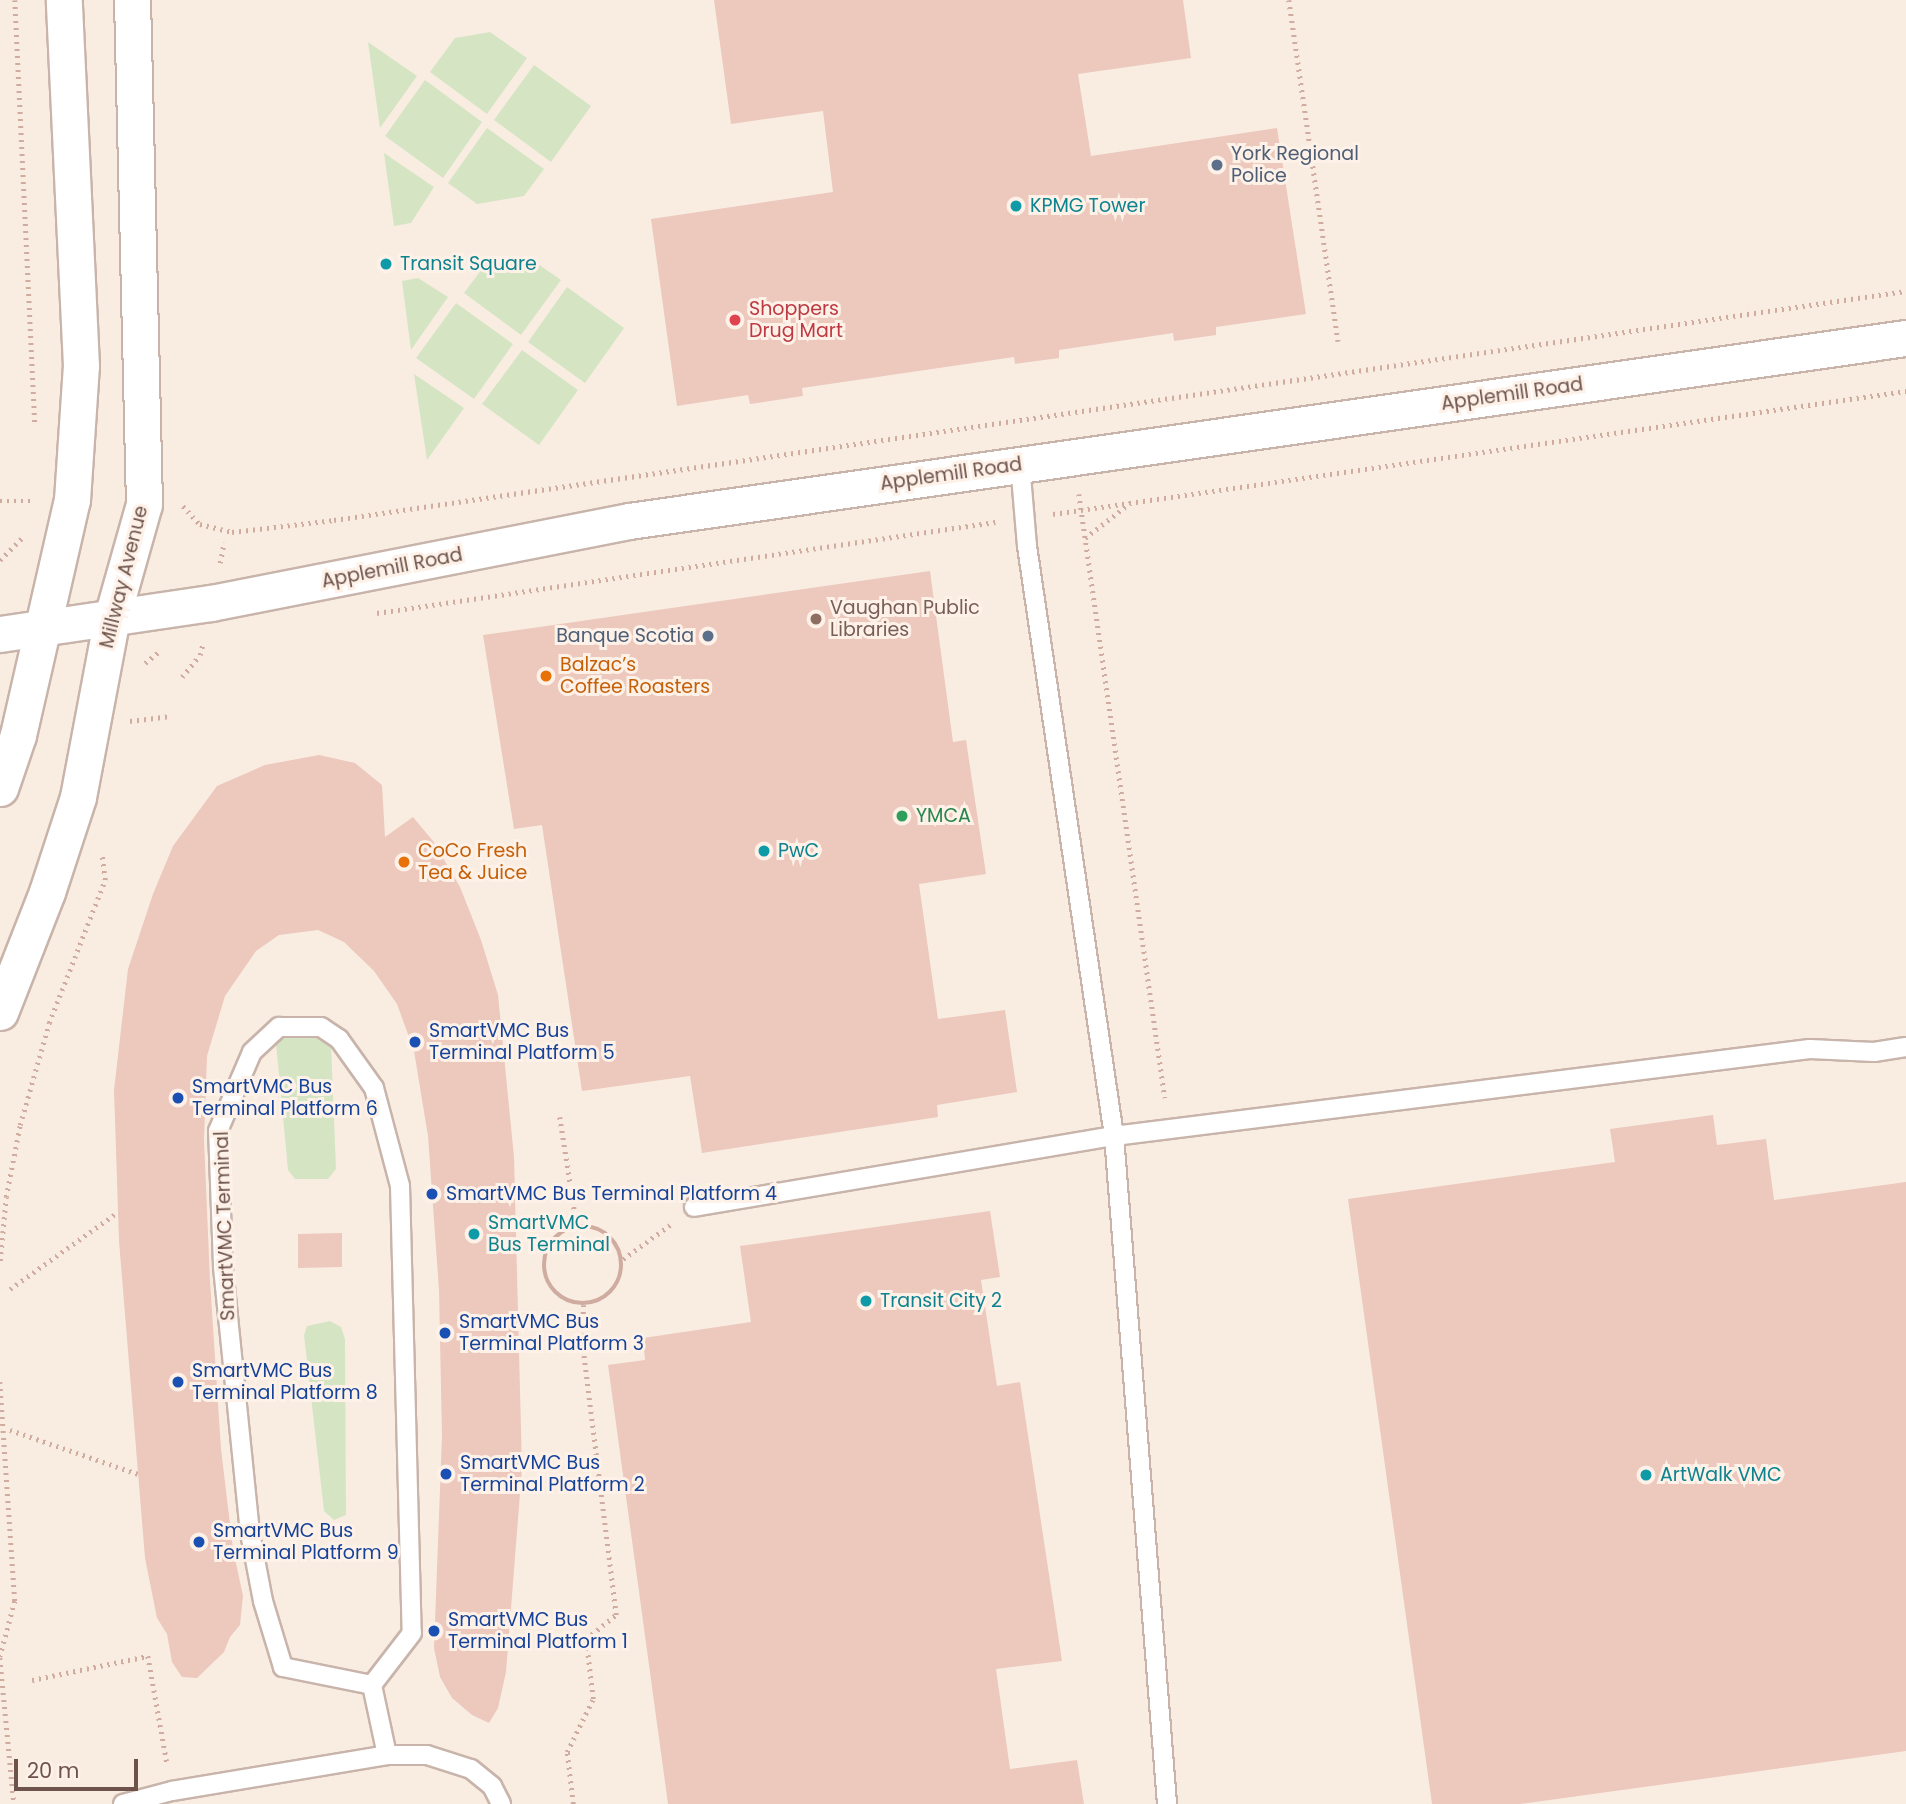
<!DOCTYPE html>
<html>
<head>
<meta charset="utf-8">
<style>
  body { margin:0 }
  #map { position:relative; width:1906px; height:1804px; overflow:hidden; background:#f9ede2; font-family:Poppins,sans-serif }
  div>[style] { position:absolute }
  .green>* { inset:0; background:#d5e5c3 }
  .building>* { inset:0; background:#ecc8bd }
  .path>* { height:4.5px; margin-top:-2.25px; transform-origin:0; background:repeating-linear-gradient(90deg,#d0aca0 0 2px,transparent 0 7px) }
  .path>.ring { margin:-2.25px; padding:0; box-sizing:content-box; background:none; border:4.5px solid #d0aca0; border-radius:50% }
  .roads { filter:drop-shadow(2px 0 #c8b4aa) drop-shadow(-2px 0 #c8b4aa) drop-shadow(0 2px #c8b4aa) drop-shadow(0 -2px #c8b4aa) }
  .service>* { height:18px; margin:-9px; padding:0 9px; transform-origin:9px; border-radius:9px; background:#fff }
  .minor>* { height:35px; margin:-17.5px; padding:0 17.5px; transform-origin:17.5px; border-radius:17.5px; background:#fff }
  .dots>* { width:19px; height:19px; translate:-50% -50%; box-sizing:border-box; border:4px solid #fdf1e8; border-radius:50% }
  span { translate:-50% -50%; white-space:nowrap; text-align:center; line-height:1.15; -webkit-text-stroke:6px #fdf1e8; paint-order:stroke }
  .service-label { font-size:19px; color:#4e5e75 }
  .left { translate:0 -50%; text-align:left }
  .right { translate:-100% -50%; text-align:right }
  .culture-label { font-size:19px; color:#0d838f }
  .health-label { font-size:19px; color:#be3a42 }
  .street-label { font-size:19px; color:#6e534b }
  .education-label { font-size:19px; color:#785e54 }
  .food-label { font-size:19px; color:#c56008 }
  .leisure-label { font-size:19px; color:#27864d }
  .transit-label { font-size:19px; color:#164399 }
  .scale { position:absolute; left:14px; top:1759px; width:124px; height:32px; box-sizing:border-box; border:4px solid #6e534b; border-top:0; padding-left:9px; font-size:21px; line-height:24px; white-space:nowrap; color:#6e534b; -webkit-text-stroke:5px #fdf1e8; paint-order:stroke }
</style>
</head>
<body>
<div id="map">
  <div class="green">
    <i style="clip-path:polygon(490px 32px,527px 58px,487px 114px,430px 72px,455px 38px)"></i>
    <i style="clip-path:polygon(368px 42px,417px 76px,380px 128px)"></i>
    <i style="clip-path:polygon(534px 65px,591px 106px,551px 162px,494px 120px)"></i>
    <i style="clip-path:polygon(425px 80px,482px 122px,443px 178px,385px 136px)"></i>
    <i style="clip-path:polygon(487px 128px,544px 169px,524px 196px,477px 204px,448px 183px)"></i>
    <i style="clip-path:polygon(384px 153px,434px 187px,411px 223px,394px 226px)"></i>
    <i style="clip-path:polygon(528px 257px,561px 280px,521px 335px,464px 293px,485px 265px)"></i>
    <i style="clip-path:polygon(418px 278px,448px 297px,411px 350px,402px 281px)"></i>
    <i style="clip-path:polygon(567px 287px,624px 328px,585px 383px,528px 342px)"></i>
    <i style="clip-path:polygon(456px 303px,513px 344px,474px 399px,416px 358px)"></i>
    <i style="clip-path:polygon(522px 350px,578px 390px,539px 445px,482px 404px)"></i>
    <i style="clip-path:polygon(414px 374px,464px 408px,427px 460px)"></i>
    <i style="clip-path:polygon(283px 1035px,320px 1035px,331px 1045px,336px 1169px,328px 1179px,295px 1179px,288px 1170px,276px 1043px)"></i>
    <i style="clip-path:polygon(330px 1321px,341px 1327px,345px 1339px,346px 1515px,334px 1520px,324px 1511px,304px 1335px,307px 1326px)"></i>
  </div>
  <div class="building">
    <i style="clip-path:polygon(714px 0,1183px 0,1191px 58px,1078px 74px,1091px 156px,1277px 128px,1306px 314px,1216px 327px,1216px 335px,1174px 341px,1173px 333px,1059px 350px,1059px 358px,1015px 364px,1014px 357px,802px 388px,803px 396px,750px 404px,748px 395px,677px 406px,651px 219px,833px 192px,823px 111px,731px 124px)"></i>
    <i style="clip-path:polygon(930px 571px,953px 742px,966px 740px,986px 874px,919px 884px,938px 1019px,1005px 1010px,1017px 1092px,937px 1105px,938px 1117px,702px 1153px,690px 1076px,582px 1091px,542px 825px,514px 829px,483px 635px)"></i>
    <i style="clip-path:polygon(319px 755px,355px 763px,382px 785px,385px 837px,413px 817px,433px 841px,460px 887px,481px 940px,498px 995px,514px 1157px,522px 1468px,506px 1672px,498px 1708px,489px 1723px,472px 1715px,452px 1698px,440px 1677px,434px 1648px,442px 1436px,439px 1290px,428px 1136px,414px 1051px,397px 1004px,374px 971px,344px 942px,318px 930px,279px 935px,256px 951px,225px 996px,207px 1056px,204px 1139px,210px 1281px,221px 1449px,233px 1549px,243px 1596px,240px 1625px,230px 1637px,224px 1652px,197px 1678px,182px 1677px,172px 1662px,167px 1634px,157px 1618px,145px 1558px,119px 1241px,114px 1090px,128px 969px,153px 894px,173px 846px,217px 786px,265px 765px)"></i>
    <i style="clip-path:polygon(1713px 1115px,1717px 1145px,1766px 1139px,1774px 1200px,1906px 1182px,1906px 1751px,1520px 1804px,1432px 1804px,1348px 1199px,1615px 1162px,1610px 1129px)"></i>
    <i style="clip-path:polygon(990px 1211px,1000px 1277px,981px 1280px,997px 1386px,1020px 1382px,1062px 1661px,996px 1669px,1010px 1769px,1077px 1760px,1084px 1804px,668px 1804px,608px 1365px,645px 1360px,643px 1338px,751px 1322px,740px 1246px)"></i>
    <i style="clip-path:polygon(342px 1233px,342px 1267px,298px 1268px,298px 1234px)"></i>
  </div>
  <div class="path">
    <i style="left:15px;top:0;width:426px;rotate:87.3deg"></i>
    <i style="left:1289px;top:0;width:345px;rotate:81.8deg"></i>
    <i style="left:1079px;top:494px;width:610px;rotate:81.9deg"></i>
    <i style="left:0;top:501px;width:33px"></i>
    <i style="left:183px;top:506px;width:25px;rotate:47deg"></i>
    <i style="left:200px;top:524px;width:33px;rotate:14deg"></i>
    <i style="left:232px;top:532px;width:103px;rotate:-6.7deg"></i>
    <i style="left:334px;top:520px;width:1589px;rotate:-8.29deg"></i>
    <i style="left:1053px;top:514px;width:862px;rotate:-8.21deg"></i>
    <i style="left:1085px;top:538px;width:57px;rotate:-37.9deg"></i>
    <i style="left:0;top:560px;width:31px;rotate:-45deg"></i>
    <i style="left:220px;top:563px;width:21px;rotate:-79deg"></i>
    <i style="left:377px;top:613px;width:625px;rotate:-8.38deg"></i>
    <i style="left:145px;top:663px;width:19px;rotate:-39deg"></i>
    <i style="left:182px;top:677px;width:28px;rotate:-51deg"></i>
    <i style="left:200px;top:655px;width:12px;rotate:-76deg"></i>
    <i style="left:130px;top:721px;width:41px;rotate:-7deg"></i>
    <i style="left:560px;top:1117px;width:111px;rotate:81.2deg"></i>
    <i class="ring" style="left:544px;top:1226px;width:73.5px;height:73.5px"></i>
    <i style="left:623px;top:1259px;width:58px;rotate:-35.9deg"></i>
    <i style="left:0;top:1261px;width:64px;rotate:-84.6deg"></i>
    <i style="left:6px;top:1197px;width:73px;rotate:-79deg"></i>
    <i style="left:20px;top:1125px;width:106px;rotate:-74.1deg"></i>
    <i style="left:49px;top:1023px;width:154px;rotate:-68.6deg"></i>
    <i style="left:105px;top:880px;width:25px;rotate:-97deg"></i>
    <i style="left:10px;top:1289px;width:133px;rotate:-35.5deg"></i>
    <i style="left:0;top:1382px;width:220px;rotate:86.1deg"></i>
    <i style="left:15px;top:1601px;width:58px;rotate:105deg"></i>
    <i style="left:10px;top:1430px;width:135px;rotate:19deg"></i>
    <i style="left:0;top:1658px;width:147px;rotate:84.5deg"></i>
    <i style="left:32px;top:1680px;width:118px;rotate:-11.7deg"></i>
    <i style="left:148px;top:1656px;width:109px;rotate:79.9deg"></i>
    <i style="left:573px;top:1804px;width:52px;rotate:-96.6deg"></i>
    <i style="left:567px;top:1752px;width:59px;rotate:-63.9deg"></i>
    <i style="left:593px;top:1699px;width:60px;rotate:-96.7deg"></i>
    <i style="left:586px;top:1639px;width:38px;rotate:-39deg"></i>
    <i style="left:616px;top:1615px;width:275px;rotate:-97.1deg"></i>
    <i style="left:582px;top:1342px;width:37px;rotate:-88deg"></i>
  </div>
  <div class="roads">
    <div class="service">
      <i style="left:1020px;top:464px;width:82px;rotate:85.1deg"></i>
      <i style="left:1027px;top:546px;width:596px;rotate:81.61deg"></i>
      <i style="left:1114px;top:1136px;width:670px;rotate:85.46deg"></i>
      <i style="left:279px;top:1027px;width:42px"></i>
      <i style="left:321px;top:1027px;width:22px;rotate:34deg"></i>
      <i style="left:339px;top:1039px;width:60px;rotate:54.5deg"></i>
      <i style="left:374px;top:1088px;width:101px;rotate:75.1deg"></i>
      <i style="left:400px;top:1186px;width:447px;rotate:88.5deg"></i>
      <i style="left:412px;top:1633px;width:66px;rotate:127.6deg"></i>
      <i style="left:372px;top:1685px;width:91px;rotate:-168.6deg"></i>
      <i style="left:283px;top:1667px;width:69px;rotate:-106.9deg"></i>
      <i style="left:263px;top:1601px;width:69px;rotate:-100.8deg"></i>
      <i style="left:250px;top:1533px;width:269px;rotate:-95.8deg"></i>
      <i style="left:223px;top:1265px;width:134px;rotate:-92.1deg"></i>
      <i style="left:218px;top:1131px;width:86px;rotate:-66.7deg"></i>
      <i style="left:252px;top:1052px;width:37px;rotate:-43deg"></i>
      <i style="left:694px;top:1207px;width:426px;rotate:-9.6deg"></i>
      <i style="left:1114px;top:1136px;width:701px;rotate:-7.13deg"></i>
      <i style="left:1810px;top:1049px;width:64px;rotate:2.7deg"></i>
      <i style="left:1874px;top:1052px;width:32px;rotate:-9deg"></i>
      <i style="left:387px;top:1755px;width:40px"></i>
      <i style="left:427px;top:1755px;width:46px;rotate:17.7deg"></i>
      <i style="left:471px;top:1769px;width:27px;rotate:39deg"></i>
      <i style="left:492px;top:1786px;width:20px;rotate:63deg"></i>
      <i style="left:123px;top:1804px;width:51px;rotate:-14.9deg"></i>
      <i style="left:172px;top:1791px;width:218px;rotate:-9.5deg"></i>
      <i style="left:387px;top:1755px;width:72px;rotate:-102.1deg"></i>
    </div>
    <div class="minor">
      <i style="left:0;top:634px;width:213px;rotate:-8.4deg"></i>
      <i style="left:211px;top:603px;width:426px;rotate:-11.1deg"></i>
      <i style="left:629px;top:521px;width:1290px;rotate:-8.16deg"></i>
      <i style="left:0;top:788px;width:56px;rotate:-71.2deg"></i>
      <i style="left:18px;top:735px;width:241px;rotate:-77.1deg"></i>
      <i style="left:72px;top:500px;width:134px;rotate:-86.2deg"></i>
      <i style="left:81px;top:366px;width:366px;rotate:-92.7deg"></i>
      <i style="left:0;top:1012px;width:129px;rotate:-68.6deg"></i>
      <i style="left:47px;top:892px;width:100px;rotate:-71.9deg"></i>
      <i style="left:78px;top:797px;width:183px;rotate:-79.3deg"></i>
      <i style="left:112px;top:617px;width:117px;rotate:-74.2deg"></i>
      <i style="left:144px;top:504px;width:504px;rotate:-91.36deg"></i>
    </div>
  </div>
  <div class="dots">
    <i style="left:1217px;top:165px;background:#5c6f8a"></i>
    <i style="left:1016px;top:206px;background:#0f9aa8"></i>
    <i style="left:386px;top:264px;background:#0f9aa8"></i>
    <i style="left:735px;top:320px;background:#e0444e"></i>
    <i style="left:816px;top:619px;background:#8d6e63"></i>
    <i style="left:708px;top:636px;background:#5c6f8a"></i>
    <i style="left:546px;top:676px;background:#e8710a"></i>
    <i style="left:902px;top:816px;background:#2e9e5b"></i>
    <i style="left:764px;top:851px;background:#0f9aa8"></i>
    <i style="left:404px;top:862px;background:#e8710a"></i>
    <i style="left:415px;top:1042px;background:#1a4fb4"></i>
    <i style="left:178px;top:1098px;background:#1a4fb4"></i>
    <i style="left:432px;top:1194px;background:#1a4fb4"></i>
    <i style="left:474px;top:1234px;background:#0f9aa8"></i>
    <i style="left:866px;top:1301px;background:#0f9aa8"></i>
    <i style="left:445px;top:1333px;background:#1a4fb4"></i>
    <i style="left:178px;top:1382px;background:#1a4fb4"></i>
    <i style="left:446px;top:1474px;background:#1a4fb4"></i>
    <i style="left:1646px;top:1475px;background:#0f9aa8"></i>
    <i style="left:199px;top:1542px;background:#1a4fb4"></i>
    <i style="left:434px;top:1631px;background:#1a4fb4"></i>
  </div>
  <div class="service-label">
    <span class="left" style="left:1231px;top:165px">York Regional<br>Police</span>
    <span class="right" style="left:694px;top:636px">Banque Scotia</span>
  </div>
  <div class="culture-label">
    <span class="left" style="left:1030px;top:206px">KPMG Tower</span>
    <span class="left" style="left:400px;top:264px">Transit Square</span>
    <span class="left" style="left:778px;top:851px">PwC</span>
    <span class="left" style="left:488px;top:1234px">SmartVMC<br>Bus Terminal</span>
    <span class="left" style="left:880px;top:1301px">Transit City 2</span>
    <span class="left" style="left:1660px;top:1475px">ArtWalk VMC</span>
  </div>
  <div class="health-label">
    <span class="left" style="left:749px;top:320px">Shoppers<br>Drug Mart</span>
  </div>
  <div class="street-label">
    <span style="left:1512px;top:394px;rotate:-8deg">Applemill Road</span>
    <span style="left:951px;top:474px;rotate:-8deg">Applemill Road</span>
    <span style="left:392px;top:568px;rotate:-11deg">Applemill Road</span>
    <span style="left:124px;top:577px;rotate:-76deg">Millway Avenue</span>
    <span style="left:225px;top:1226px;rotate:-92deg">SmartVMC Terminal</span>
  </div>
  <div class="education-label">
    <span class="left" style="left:830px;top:619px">Vaughan Public<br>Libraries</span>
  </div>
  <div class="food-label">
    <span class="left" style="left:560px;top:676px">Balzac’s<br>Coffee Roasters</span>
    <span class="left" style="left:418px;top:862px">CoCo Fresh<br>Tea &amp; Juice</span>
  </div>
  <div class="leisure-label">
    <span class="left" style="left:916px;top:816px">YMCA</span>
  </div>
  <div class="transit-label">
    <span class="left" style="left:429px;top:1042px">SmartVMC Bus<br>Terminal Platform 5</span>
    <span class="left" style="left:192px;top:1098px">SmartVMC Bus<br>Terminal Platform 6</span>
    <span class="left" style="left:446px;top:1194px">SmartVMC Bus Terminal Platform 4</span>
    <span class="left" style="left:459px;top:1333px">SmartVMC Bus<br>Terminal Platform 3</span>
    <span class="left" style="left:192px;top:1382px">SmartVMC Bus<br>Terminal Platform 8</span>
    <span class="left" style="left:460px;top:1474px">SmartVMC Bus<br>Terminal Platform 2</span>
    <span class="left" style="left:213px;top:1542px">SmartVMC Bus<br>Terminal Platform 9</span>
    <span class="left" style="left:448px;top:1631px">SmartVMC Bus<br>Terminal Platform 1</span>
  </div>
  <div class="scale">20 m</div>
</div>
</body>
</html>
